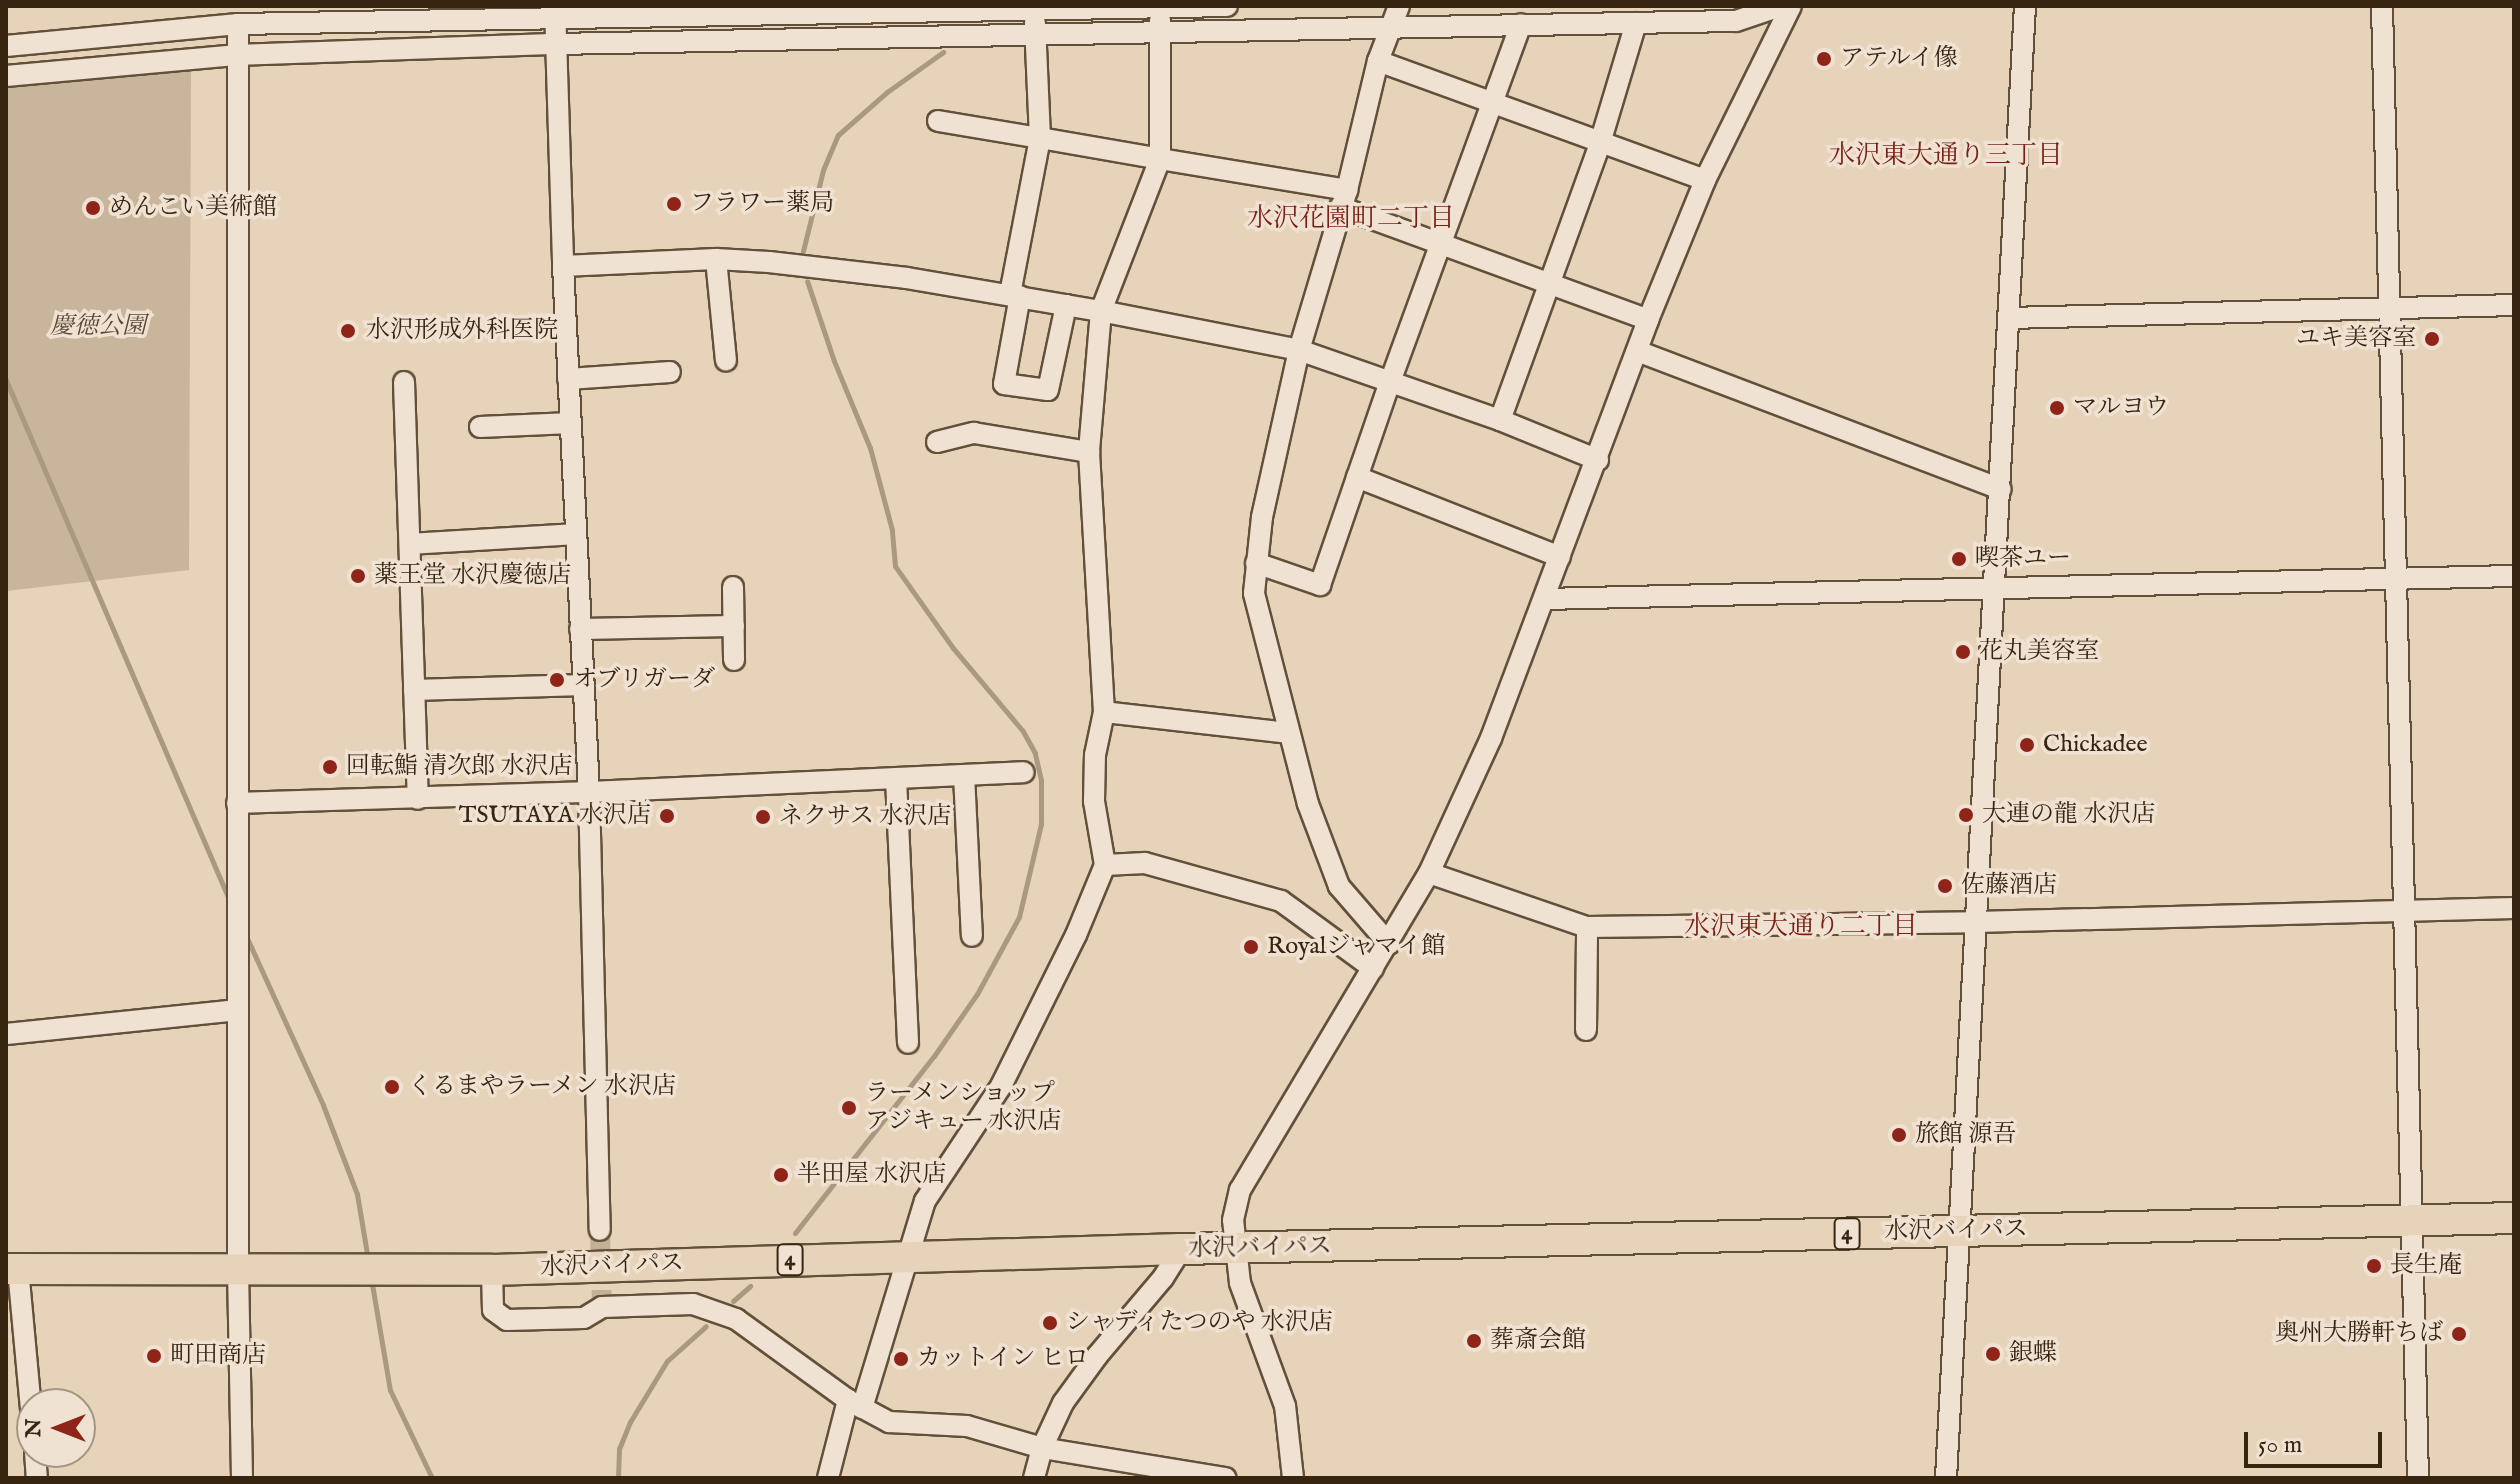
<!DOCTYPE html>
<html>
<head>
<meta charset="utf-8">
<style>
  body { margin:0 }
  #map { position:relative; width:2520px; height:1484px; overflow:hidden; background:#e6d3b9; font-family:"IM FELL English","Noto Serif JP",serif }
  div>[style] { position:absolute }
  .green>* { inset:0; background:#c8b59c }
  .stream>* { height:5px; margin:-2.5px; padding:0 2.5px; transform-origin:2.5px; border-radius:2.5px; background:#aa9880 }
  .minor-tunnel>* { height:20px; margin-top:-10px; transform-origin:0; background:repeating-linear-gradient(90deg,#c3b097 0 20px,transparent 0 30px) }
  .roads { filter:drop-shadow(2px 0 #63503a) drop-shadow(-2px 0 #63503a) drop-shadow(0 2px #63503a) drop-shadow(0 -2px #63503a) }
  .minor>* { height:20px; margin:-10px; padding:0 10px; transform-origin:10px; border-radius:10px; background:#efe2d2 }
  .highway>* { height:30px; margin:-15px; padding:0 15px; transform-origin:15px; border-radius:15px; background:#e6d3b9 }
  .dots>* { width:22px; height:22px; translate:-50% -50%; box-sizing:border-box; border:4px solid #efe2d2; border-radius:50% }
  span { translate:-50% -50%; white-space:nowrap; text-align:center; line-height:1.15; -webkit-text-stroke:7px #efe2d2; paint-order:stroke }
  .shield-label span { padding:2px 6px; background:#efe2d2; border:2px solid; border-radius:6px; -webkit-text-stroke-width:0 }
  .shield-label { font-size:22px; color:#372510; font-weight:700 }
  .poi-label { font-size:24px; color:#372510 }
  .left { translate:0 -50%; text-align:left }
  .right { translate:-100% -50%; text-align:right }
  .park-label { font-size:24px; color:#5b4933; font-style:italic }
  .street-label { font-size:24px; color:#372510 }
  .neighbourhood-label { font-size:26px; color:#7a1f14 }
  .frame { position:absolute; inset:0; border:8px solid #372510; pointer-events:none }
  .north { position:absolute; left:16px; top:1388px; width:80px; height:80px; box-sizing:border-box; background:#efe2d2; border:2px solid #a59684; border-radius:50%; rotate:270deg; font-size:22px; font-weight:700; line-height:32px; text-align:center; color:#372510 }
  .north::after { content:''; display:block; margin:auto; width:28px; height:36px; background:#8f2418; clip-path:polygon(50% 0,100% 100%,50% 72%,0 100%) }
  .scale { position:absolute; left:2244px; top:1432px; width:138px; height:36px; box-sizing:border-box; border:4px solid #372510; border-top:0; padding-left:10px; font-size:24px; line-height:28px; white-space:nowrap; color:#372510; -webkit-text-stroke:6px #efe2d2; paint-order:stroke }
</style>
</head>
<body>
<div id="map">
  <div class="green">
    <i style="clip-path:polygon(191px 66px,189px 570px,6px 591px,6px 85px)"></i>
  </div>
  <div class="stream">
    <i style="left:803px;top:251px;width:83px;rotate:-76.1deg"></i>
    <i style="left:823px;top:170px;width:38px;rotate:-67deg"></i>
    <i style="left:838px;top:135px;width:65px;rotate:-41.3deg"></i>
    <i style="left:887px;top:92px;width:69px;rotate:-35.5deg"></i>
    <i style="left:6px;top:380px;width:570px;rotate:66.76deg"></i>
    <i style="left:247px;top:938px;width:183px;rotate:65.5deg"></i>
    <i style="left:323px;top:1105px;width:95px;rotate:69.1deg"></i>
    <i style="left:357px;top:1194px;width:67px;rotate:80.5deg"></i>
    <i style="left:795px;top:1233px;width:225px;rotate:-51.9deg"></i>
    <i style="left:934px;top:1056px;width:75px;rotate:-55.3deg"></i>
    <i style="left:977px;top:994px;width:88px;rotate:-61.4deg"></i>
    <i style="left:1019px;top:917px;width:96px;rotate:-76.7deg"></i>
    <i style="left:1041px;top:824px;width:44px;rotate:-90deg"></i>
    <i style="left:1041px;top:780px;width:28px;rotate:-103deg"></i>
    <i style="left:1035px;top:753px;width:26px;rotate:-119deg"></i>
    <i style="left:1022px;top:730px;width:107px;rotate:-130.1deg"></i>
    <i style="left:953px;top:648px;width:100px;rotate:-125.3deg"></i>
    <i style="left:895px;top:566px;width:36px;rotate:-95deg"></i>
    <i style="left:892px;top:530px;width:85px;rotate:-105deg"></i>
    <i style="left:870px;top:448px;width:94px;rotate:-112.5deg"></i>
    <i style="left:834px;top:361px;width:84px;rotate:-108.6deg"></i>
    <i style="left:371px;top:1278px;width:114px;rotate:80.4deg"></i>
    <i style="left:390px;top:1390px;width:98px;rotate:64.5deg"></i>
    <i style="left:733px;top:1301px;width:23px;rotate:-41deg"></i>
    <i style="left:618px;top:1478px;width:29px;rotate:-88deg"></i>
    <i style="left:619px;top:1449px;width:29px;rotate:-68deg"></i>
    <i style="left:630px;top:1422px;width:71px;rotate:-58.8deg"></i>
    <i style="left:667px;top:1361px;width:52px;rotate:-41.9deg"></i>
  </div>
  <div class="minor-tunnel">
    <i style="left:600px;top:1230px;width:77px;rotate:88.5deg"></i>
  </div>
  <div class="roads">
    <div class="minor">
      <i style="left:555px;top:6px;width:260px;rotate:88.2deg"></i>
      <i style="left:563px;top:266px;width:527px;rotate:87.17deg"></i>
      <i style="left:589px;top:792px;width:438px;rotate:88.6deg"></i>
      <i style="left:2382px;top:6px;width:1472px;rotate:88.6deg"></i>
      <i style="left:1160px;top:20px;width:139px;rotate:90deg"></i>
      <i style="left:1160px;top:159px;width:190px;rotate:9.4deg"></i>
      <i style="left:238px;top:24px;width:1245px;rotate:90deg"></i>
      <i style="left:238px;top:1269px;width:209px;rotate:88.9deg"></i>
      <i style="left:6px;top:46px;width:233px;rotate:-5.4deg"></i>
      <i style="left:238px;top:24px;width:989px;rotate:-1.04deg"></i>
      <i style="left:1378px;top:61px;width:348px;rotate:20deg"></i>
      <i style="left:6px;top:76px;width:233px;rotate:-5.2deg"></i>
      <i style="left:238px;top:55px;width:318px;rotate:-2deg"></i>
      <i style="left:556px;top:44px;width:1180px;rotate:-1.12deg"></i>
      <i style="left:1736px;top:21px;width:46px;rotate:-18.8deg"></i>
      <i style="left:938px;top:121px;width:103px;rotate:9.5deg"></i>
      <i style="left:1040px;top:138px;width:115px;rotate:-92.5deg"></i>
      <i style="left:1340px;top:207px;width:328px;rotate:20.1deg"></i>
      <i style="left:716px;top:259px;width:102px;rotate:84.4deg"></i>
      <i style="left:563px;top:266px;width:153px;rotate:-2.6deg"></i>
      <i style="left:716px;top:259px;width:53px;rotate:3.2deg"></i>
      <i style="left:769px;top:262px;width:139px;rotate:6.6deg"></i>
      <i style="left:907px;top:278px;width:197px;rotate:9.7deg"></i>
      <i style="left:1101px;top:311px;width:202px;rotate:11.1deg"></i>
      <i style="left:1299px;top:350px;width:213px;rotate:19.2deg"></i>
      <i style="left:1500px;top:420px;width:106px;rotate:22.2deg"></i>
      <i style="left:1010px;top:294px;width:159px;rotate:-79.1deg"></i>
      <i style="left:1040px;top:138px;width:122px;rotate:9.9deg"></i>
      <i style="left:1160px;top:159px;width:163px;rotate:111.2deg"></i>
      <i style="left:1101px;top:311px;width:142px;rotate:94.9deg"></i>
      <i style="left:1089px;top:452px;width:260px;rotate:86.7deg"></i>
      <i style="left:1020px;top:296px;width:89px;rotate:100.3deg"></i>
      <i style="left:1004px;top:384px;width:44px;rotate:7.8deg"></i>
      <i style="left:1048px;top:390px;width:87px;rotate:-78deg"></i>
      <i style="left:2009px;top:318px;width:505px;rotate:-1.47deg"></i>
      <i style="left:1637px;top:351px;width:389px;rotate:20.8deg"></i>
      <i style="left:568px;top:379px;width:102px;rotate:-3.9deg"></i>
      <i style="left:404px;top:382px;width:417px;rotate:88.1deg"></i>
      <i style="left:1500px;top:420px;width:294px;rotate:-70.1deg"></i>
      <i style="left:1600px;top:143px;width:125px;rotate:-73.3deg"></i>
      <i style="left:480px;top:427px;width:91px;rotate:-2.5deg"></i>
      <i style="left:937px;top:442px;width:38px;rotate:-14deg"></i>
      <i style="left:974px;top:433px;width:117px;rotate:9.4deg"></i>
      <i style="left:1357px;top:477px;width:218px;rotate:21.5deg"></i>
      <i style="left:410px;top:544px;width:166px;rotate:-3.4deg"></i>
      <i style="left:1256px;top:563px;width:68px;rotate:19deg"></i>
      <i style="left:1320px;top:585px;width:215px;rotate:-71deg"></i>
      <i style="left:1390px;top:382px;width:381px;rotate:-69.9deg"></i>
      <i style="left:733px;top:587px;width:73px;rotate:89.2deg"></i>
      <i style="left:1544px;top:599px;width:970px;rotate:-1.36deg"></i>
      <i style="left:580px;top:629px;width:154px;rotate:-1.1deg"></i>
      <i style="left:414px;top:690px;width:169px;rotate:-1.7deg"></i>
      <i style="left:964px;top:775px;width:161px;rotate:87.2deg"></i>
      <i style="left:896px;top:778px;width:265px;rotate:87.4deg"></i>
      <i style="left:237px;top:803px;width:352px;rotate:-1.8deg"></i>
      <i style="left:589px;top:792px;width:435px;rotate:-2.6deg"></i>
      <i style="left:1105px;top:865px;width:65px;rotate:-99.8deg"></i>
      <i style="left:1094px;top:801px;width:46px;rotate:-88.8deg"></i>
      <i style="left:1095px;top:755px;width:44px;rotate:-78.2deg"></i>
      <i style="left:1104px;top:712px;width:186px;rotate:6.5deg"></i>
      <i style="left:1429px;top:873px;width:167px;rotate:18.9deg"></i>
      <i style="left:1587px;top:927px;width:389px;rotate:-0.7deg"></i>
      <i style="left:1976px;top:922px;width:538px;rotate:-1.49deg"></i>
      <i style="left:1389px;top:944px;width:77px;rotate:-130.8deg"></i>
      <i style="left:1339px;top:886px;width:88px;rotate:-110.7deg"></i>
      <i style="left:1308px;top:804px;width:218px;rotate:-104.4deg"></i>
      <i style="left:1254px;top:593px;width:76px;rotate:-84deg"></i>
      <i style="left:1262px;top:517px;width:171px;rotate:-77.5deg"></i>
      <i style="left:1299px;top:350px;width:167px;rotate:-73.3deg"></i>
      <i style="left:1347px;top:190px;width:133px;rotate:-76.5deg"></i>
      <i style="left:1378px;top:61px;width:59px;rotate:-69.1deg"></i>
      <i style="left:1586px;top:1030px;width:103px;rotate:-89.4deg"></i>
      <i style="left:6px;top:1034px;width:233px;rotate:-5.9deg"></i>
      <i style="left:18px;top:1269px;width:153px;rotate:84.7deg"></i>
      <i style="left:492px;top:1270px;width:40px;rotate:88.6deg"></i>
      <i style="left:493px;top:1310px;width:17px;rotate:36deg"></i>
      <i style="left:507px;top:1320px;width:77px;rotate:-1.5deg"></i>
      <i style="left:584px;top:1318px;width:21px;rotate:-31deg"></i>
      <i style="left:602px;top:1307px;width:91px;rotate:-1.9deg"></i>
      <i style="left:693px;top:1304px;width:46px;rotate:19.2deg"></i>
      <i style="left:736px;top:1319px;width:138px;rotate:35.9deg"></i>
      <i style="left:848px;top:1400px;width:47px;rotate:28.2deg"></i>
      <i style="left:889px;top:1422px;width:78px;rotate:2.9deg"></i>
      <i style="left:967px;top:1426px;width:78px;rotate:16.3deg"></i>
      <i style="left:1042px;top:1448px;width:186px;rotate:9.3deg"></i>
      <i style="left:862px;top:1408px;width:216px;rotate:-73.1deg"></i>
      <i style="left:925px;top:1201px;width:138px;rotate:-56.5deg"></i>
      <i style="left:1001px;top:1086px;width:169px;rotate:-63.6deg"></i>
      <i style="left:1076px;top:935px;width:76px;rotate:-67.5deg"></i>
      <i style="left:1105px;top:865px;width:40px;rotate:-2.9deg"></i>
      <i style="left:1145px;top:863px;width:141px;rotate:15.6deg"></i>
      <i style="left:1281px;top:901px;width:114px;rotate:36.1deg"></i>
      <i style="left:35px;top:1452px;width:26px;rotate:86deg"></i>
      <i style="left:828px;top:1478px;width:81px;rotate:-75.6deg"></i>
      <i style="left:1034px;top:1478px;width:31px;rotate:-75deg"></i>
      <i style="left:1042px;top:1448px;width:50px;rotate:-65deg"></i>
      <i style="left:1063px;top:1403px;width:58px;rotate:-54.1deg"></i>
      <i style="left:1097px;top:1356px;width:102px;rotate:-49.8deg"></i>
      <i style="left:1163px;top:1278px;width:34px;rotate:-58deg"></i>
      <i style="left:1293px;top:1478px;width:72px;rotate:-96.3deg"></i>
      <i style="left:1285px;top:1406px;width:131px;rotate:-110.1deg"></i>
      <i style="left:1240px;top:1283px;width:63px;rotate:-96.3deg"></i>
      <i style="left:1233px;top:1220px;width:31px;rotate:-77deg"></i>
      <i style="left:1240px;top:1190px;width:369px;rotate:-59.2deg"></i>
      <i style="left:1429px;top:873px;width:149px;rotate:-65.3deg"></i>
      <i style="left:1491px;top:738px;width:447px;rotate:-69.4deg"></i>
      <i style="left:1648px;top:320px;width:151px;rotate:-67.8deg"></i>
      <i style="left:1705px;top:180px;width:194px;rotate:-63.7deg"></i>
      <i style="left:1946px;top:1478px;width:1474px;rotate:-86.93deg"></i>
    </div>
    <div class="highway">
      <i style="left:6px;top:1269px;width:486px;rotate:0.1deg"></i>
      <i style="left:492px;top:1270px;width:689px;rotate:-1.75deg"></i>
      <i style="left:1181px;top:1249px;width:1333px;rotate:-1.33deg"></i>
    </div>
  </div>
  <div class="dots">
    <i style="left:1824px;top:59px;background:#8f2418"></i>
    <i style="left:674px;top:204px;background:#8f2418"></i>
    <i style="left:93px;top:208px;background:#8f2418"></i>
    <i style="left:348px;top:331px;background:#8f2418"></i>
    <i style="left:2432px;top:339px;background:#8f2418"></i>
    <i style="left:2057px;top:408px;background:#8f2418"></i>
    <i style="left:1959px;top:559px;background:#8f2418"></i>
    <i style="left:358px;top:576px;background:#8f2418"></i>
    <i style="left:1963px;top:652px;background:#8f2418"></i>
    <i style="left:557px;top:680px;background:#8f2418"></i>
    <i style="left:2027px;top:745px;background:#8f2418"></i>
    <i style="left:330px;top:767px;background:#8f2418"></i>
    <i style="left:1966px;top:815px;background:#8f2418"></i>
    <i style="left:667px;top:816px;background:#8f2418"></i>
    <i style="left:763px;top:817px;background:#8f2418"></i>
    <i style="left:1945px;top:886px;background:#8f2418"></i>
    <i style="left:1251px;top:947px;background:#8f2418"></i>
    <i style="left:392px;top:1087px;background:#8f2418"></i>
    <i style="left:849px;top:1108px;background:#8f2418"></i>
    <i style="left:1899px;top:1135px;background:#8f2418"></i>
    <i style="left:781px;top:1175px;background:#8f2418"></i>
    <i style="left:2374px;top:1266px;background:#8f2418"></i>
    <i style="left:1050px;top:1323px;background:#8f2418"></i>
    <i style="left:2459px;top:1334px;background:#8f2418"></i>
    <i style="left:1474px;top:1341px;background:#8f2418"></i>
    <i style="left:1993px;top:1354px;background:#8f2418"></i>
    <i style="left:154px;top:1356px;background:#8f2418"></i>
    <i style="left:901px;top:1359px;background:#8f2418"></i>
  </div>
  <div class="shield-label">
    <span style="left:1847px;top:1234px">4</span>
    <span style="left:790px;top:1260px">4</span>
  </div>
  <div class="poi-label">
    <span class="left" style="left:1840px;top:59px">アテルイ像</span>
    <span class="left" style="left:690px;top:204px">フラワー薬局</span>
    <span class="left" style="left:109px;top:208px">めんこい美術館</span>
    <span class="left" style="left:366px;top:331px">水沢形成外科医院</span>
    <span class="right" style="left:2416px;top:339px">ユキ美容室</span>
    <span class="left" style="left:2073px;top:408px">マルヨウ</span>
    <span class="left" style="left:1975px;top:559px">喫茶ユー</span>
    <span class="left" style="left:374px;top:576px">薬王堂 水沢慶徳店</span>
    <span class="left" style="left:1979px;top:652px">花丸美容室</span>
    <span class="left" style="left:573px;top:680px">オブリガーダ</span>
    <span class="left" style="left:2043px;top:745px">Chickadee</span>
    <span class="left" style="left:346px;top:767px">回転鮨 清次郎 水沢店</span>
    <span class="left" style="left:1982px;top:815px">大連の龍 水沢店</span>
    <span class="right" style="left:651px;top:816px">TSUTAYA 水沢店</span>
    <span class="left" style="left:779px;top:817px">ネクサス 水沢店</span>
    <span class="left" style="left:1961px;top:886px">佐藤酒店</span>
    <span class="left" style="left:1267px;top:947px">Royalジャマイ館</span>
    <span class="left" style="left:408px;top:1087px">くるまやラーメン 水沢店</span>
    <span class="left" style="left:865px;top:1108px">ラーメンショップ<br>アジキュー 水沢店</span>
    <span class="left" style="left:1915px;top:1135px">旅館 源吾</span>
    <span class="left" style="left:797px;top:1175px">半田屋 水沢店</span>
    <span class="left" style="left:2390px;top:1266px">長生庵</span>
    <span class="left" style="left:1066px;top:1323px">シャディたつのや 水沢店</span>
    <span class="right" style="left:2443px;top:1334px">奥州大勝軒ちば</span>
    <span class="left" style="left:1490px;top:1341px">葬斎会館</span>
    <span class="left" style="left:2009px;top:1354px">銀蝶</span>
    <span class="left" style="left:170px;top:1356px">町田商店</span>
    <span class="left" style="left:917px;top:1359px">カットイン ヒロ</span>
  </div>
  <div class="park-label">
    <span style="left:98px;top:327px">慶徳公園</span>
  </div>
  <div class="street-label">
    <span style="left:1956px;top:1231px;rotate:-1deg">水沢バイパス</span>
    <span style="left:1260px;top:1248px;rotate:-1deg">水沢バイパス</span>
    <span style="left:612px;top:1266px;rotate:-2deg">水沢バイパス</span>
  </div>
  <div class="neighbourhood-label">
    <span style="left:1946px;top:156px">水沢東大通り三丁目</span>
    <span style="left:1351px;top:219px">水沢花園町二丁目</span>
    <span style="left:1801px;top:927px">水沢東大通り二丁目</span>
  </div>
  <div class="frame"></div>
  <div class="north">N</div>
  <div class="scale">50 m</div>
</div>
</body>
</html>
